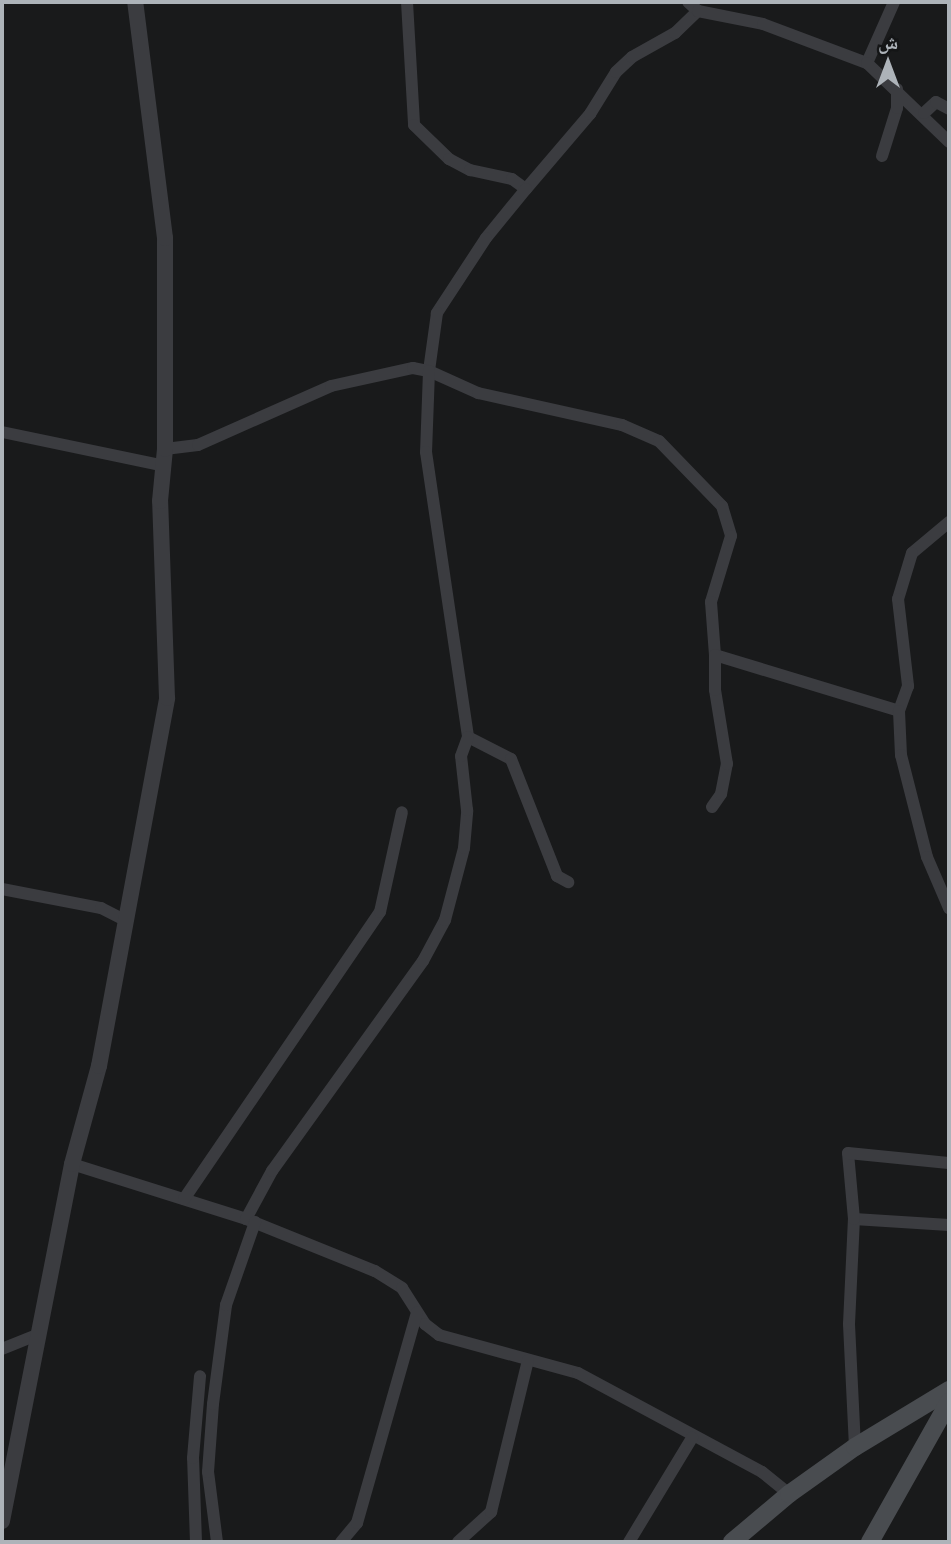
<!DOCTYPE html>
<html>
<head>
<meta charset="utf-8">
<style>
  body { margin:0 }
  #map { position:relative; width:951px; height:1544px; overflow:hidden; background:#191a1b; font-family:Mulish,"Noto Naskh Arabic",sans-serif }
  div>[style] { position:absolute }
  .minor>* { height:12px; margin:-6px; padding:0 6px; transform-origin:6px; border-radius:6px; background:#3b3c40 }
  .tertiary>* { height:16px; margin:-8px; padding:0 8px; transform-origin:8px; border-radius:8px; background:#3b3c40 }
  .secondary>* { height:18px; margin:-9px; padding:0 9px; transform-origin:9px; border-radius:9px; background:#494c50 }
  span { translate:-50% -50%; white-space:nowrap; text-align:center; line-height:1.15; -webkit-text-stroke:5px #141516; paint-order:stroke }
  .frame { position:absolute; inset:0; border:4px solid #adb3b9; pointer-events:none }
  .north { position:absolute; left:853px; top:28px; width:70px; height:70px; -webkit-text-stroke:5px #141516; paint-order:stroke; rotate:0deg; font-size:19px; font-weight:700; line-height:28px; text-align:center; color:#adb3b9 }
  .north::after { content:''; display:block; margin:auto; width:24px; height:32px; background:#adb3b9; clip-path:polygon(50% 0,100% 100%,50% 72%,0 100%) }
</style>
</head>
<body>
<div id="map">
  <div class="minor">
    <i style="left:407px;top:2px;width:123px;rotate:86.7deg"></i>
    <i style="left:414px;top:125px;width:49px;rotate:44.2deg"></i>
    <i style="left:449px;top:159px;width:24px;rotate:28deg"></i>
    <i style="left:470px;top:170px;width:43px;rotate:12.1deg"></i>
    <i style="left:512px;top:179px;width:17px;rotate:36deg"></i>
    <i style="left:526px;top:189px;width:99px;rotate:-49.5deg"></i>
    <i style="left:590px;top:114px;width:49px;rotate:-58.2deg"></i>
    <i style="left:616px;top:72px;width:22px;rotate:-43deg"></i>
    <i style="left:632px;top:57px;width:49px;rotate:-29.2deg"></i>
    <i style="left:675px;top:33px;width:32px;rotate:-44deg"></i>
    <i style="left:698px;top:11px;width:13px;rotate:-138deg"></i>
    <i style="left:698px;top:11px;width:66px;rotate:11.3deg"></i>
    <i style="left:763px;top:24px;width:111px;rotate:20.6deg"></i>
    <i style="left:867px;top:63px;width:67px;rotate:-66.1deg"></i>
    <i style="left:867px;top:63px;width:114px;rotate:43.9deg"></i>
    <i style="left:924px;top:113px;width:16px;rotate:-43deg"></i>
    <i style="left:936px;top:102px;width:15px;rotate:28deg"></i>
    <i style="left:882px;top:156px;width:50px;rotate:-72.6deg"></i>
    <i style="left:897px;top:108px;width:19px;rotate:-90deg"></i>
    <i style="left:526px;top:189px;width:63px;rotate:129.2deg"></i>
    <i style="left:486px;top:238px;width:90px;rotate:123.2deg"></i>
    <i style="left:437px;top:313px;width:59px;rotate:97.9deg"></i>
    <i style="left:429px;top:371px;width:54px;rotate:24.2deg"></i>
    <i style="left:478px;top:393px;width:148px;rotate:12.5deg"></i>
    <i style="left:622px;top:425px;width:40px;rotate:23.4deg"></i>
    <i style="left:659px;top:441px;width:91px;rotate:45.9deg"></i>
    <i style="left:722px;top:506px;width:31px;rotate:73deg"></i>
    <i style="left:731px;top:536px;width:69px;rotate:106.9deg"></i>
    <i style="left:711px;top:602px;width:53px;rotate:85.7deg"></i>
    <i style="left:715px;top:655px;width:192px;rotate:16.9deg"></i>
    <i style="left:2px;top:432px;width:161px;rotate:11.8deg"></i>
    <i style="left:165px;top:449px;width:33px;rotate:-7deg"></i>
    <i style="left:198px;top:445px;width:145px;rotate:-23.9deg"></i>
    <i style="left:331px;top:386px;width:84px;rotate:-12.4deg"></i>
    <i style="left:413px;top:368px;width:16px;rotate:11deg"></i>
    <i style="left:429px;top:371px;width:81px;rotate:92.1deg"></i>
    <i style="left:426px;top:452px;width:288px;rotate:81.6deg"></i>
    <i style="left:468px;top:737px;width:48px;rotate:27.1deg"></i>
    <i style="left:511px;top:759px;width:126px;rotate:68.5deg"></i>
    <i style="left:557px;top:876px;width:13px;rotate:29deg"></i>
    <i style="left:949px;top:522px;width:48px;rotate:140deg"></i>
    <i style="left:912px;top:553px;width:48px;rotate:106.9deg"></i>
    <i style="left:898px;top:599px;width:88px;rotate:83.4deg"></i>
    <i style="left:908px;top:686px;width:27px;rotate:110deg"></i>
    <i style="left:899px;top:711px;width:44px;rotate:87.4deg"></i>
    <i style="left:901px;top:755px;width:105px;rotate:75.7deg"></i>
    <i style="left:927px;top:857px;width:56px;rotate:66.7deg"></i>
    <i style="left:712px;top:807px;width:16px;rotate:-55deg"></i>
    <i style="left:721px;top:794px;width:31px;rotate:-79deg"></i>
    <i style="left:727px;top:764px;width:75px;rotate:-99.2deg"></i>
    <i style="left:715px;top:690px;width:35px;rotate:-90deg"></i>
    <i style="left:2px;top:889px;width:101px;rotate:10.9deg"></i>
    <i style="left:101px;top:908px;width:27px;rotate:27deg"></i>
    <i style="left:72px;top:1164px;width:182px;rotate:17.5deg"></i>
    <i style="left:246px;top:1219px;width:139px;rotate:22deg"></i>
    <i style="left:375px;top:1271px;width:32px;rotate:32deg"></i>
    <i style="left:402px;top:1288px;width:43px;rotate:57.4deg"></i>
    <i style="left:425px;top:1324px;width:18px;rotate:38deg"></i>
    <i style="left:439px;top:1335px;width:144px;rotate:15.3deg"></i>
    <i style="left:578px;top:1373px;width:209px;rotate:28.3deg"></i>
    <i style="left:762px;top:1472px;width:35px;rotate:39deg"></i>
    <i style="left:184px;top:1199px;width:348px;rotate:-55.7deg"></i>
    <i style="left:380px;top:912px;width:102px;rotate:-77.6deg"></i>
    <i style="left:246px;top:1219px;width:55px;rotate:-61.6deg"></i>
    <i style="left:272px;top:1171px;width:259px;rotate:-54.3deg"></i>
    <i style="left:423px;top:961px;width:47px;rotate:-61.8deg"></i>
    <i style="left:445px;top:920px;width:74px;rotate:-75.2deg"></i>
    <i style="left:464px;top:848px;width:38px;rotate:-85deg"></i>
    <i style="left:467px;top:810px;width:54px;rotate:-96.3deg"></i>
    <i style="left:461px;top:756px;width:20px;rotate:-70deg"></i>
    <i style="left:854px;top:1219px;width:95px;rotate:3.6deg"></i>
    <i style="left:2px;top:1349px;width:38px;rotate:-22deg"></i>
    <i style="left:855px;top:1447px;width:123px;rotate:-92.8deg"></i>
    <i style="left:849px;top:1324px;width:105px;rotate:-87.3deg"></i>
    <i style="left:854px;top:1219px;width:66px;rotate:-95.2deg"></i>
    <i style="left:848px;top:1153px;width:101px;rotate:5.7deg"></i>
    <i style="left:196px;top:1542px;width:84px;rotate:-92deg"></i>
    <i style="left:193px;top:1458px;width:82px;rotate:-85.1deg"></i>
    <i style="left:217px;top:1542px;width:71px;rotate:-97.3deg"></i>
    <i style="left:208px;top:1472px;width:68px;rotate:-85.8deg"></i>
    <i style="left:213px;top:1404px;width:100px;rotate:-82.5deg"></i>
    <i style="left:226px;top:1305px;width:88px;rotate:-70.7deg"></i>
    <i style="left:341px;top:1542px;width:25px;rotate:-50deg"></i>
    <i style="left:357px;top:1523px;width:219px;rotate:-74.1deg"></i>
    <i style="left:458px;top:1542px;width:45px;rotate:-42.3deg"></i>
    <i style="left:491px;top:1512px;width:156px;rotate:-76.3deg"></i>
    <i style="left:629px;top:1542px;width:122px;rotate:-58.8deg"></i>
  </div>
  <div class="tertiary">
    <i style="left:2px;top:1521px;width:364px;rotate:-78.9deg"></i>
    <i style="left:72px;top:1164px;width:102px;rotate:-74.6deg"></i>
    <i style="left:99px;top:1066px;width:374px;rotate:-79.5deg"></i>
    <i style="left:167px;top:698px;width:197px;rotate:-92deg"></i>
    <i style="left:160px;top:501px;width:52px;rotate:-84.5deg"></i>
    <i style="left:165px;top:449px;width:211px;rotate:-90deg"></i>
    <i style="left:165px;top:238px;width:238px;rotate:-97.2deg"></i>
  </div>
  <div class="secondary">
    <i style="left:732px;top:1542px;width:75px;rotate:-40.1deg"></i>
    <i style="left:789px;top:1494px;width:81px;rotate:-35.5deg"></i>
    <i style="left:855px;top:1447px;width:110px;rotate:-31.2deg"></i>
    <i style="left:870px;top:1542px;width:161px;rotate:-60.6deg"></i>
  </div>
  <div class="frame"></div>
  <div class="north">ش</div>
</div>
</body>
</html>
